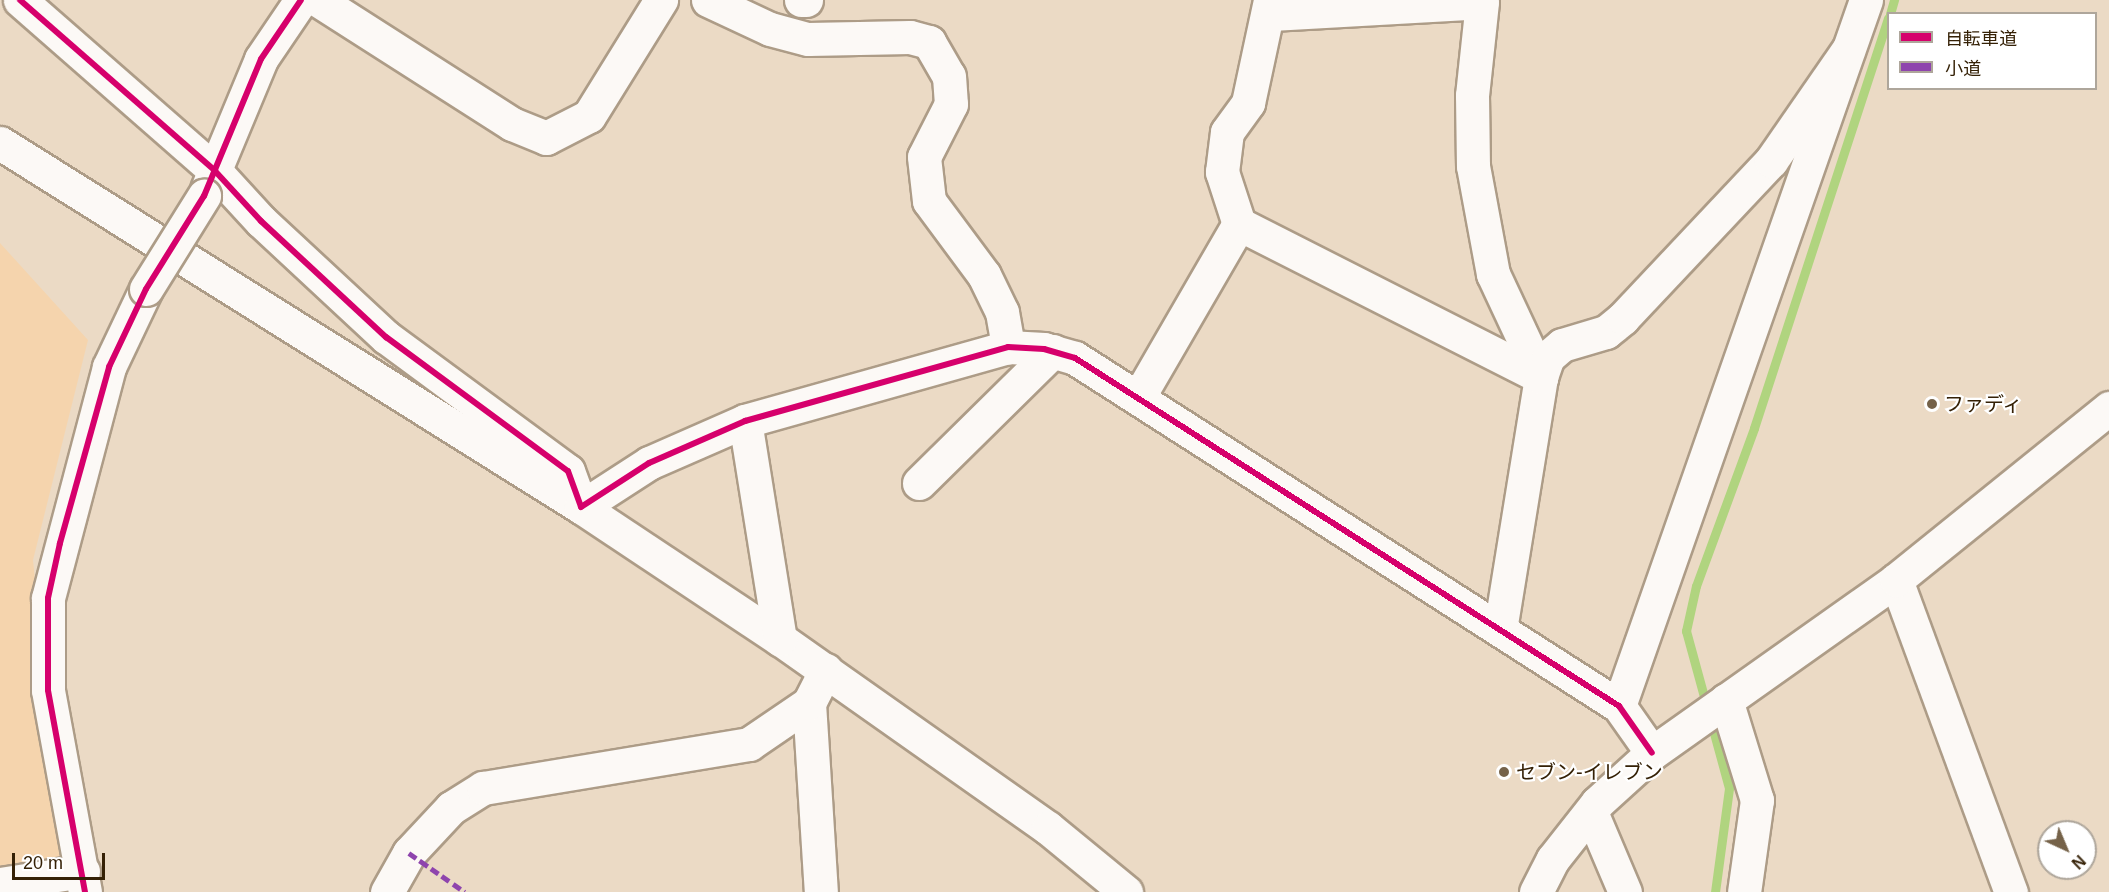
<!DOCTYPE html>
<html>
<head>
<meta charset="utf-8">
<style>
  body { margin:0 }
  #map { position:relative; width:2109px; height:892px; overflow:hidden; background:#ebdac5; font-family:Arial,"Noto Sans JP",sans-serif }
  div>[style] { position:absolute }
  .built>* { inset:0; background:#f5d4ad }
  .stream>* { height:9px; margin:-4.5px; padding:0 4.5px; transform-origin:4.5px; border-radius:4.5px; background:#b0d47f }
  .roads { filter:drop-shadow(2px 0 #ad9c87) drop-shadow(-2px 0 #ad9c87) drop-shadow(0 2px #ad9c87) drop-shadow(0 -2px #ad9c87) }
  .minor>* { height:33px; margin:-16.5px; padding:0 16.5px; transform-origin:16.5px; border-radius:16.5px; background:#fcf9f6 }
  .bridges { filter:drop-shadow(2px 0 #ad9c87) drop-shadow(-2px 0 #ad9c87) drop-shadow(0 2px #ad9c87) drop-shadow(0 -2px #ad9c87) }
  .minor-bridge>* { height:33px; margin:-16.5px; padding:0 16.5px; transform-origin:16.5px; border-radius:16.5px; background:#fcf9f6 }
  .quiet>* { height:4.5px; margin-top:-2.25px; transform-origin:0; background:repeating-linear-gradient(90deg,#8e44ad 0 9px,transparent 0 13.5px) }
  .cycleway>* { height:6px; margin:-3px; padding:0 3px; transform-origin:3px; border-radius:3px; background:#d6006c }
  .dots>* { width:16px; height:16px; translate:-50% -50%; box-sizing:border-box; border:3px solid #fff; border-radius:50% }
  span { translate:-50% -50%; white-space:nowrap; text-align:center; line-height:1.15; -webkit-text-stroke:4.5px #fff; paint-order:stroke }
  .poi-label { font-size:20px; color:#352106 }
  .left { translate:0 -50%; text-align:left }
  .legend { position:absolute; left:1887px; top:12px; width:210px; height:78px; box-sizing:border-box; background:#fff; border:2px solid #aea69b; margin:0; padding:8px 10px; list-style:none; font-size:18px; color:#352106 }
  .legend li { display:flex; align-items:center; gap:12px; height:30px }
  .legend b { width:30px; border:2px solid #aea69b }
  .north { position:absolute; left:2037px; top:820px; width:60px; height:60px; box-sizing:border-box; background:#fff; border:2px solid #aea69b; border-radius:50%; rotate:136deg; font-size:16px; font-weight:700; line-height:24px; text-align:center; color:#352106 }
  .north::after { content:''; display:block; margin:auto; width:21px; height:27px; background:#756249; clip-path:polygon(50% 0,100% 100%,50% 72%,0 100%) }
  .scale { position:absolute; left:12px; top:853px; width:93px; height:27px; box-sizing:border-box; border:3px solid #352106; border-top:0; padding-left:8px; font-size:18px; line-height:21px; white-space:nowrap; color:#352106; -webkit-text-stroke:4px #fff; paint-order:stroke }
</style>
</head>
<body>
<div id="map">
  <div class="built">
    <i style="clip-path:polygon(0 243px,88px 340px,33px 560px,62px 858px,0 868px)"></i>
  </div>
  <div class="stream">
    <i style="left:1890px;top:14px;width:15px;rotate:-74deg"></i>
    <i style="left:1715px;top:892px;width:105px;rotate:-82.3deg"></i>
    <i style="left:1729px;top:788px;width:163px;rotate:-105.3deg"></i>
    <i style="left:1686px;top:631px;width:46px;rotate:-77.5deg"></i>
    <i style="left:1696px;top:586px;width:168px;rotate:-69.8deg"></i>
    <i style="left:1754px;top:428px;width:431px;rotate:-71.9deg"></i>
  </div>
  <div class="roads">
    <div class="minor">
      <i style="left:20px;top:0;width:259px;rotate:41.2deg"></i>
      <i style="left:215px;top:171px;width:68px;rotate:47.4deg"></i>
      <i style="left:261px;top:221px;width:171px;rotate:42.9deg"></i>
      <i style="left:386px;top:337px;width:226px;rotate:36.4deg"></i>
      <i style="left:568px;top:471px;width:38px;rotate:70deg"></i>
      <i style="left:581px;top:507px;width:81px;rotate:-32.9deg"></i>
      <i style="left:649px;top:463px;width:105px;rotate:-23.6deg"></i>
      <i style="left:745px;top:421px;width:273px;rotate:-15.7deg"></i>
      <i style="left:1008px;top:347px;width:36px;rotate:3deg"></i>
      <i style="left:1044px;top:349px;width:32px;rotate:16deg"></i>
      <i style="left:1075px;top:358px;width:646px;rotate:32.61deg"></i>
      <i style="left:1619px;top:706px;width:57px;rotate:54.9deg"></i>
      <i style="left:318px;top:0;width:230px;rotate:32.6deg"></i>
      <i style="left:512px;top:124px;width:37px;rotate:22deg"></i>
      <i style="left:546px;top:138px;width:48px;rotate:-27.1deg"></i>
      <i style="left:589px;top:116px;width:137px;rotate:-58.2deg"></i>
      <i style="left:708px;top:0;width:68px;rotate:25.1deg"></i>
      <i style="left:770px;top:29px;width:39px;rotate:15deg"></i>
      <i style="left:808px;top:39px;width:102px;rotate:-1.1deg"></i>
      <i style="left:910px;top:37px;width:20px;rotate:15deg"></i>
      <i style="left:929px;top:42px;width:39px;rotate:60deg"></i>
      <i style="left:949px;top:76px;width:28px;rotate:86deg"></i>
      <i style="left:951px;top:104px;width:59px;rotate:117deg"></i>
      <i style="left:924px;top:157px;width:44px;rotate:83.5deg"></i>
      <i style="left:929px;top:201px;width:92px;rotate:53.4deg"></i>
      <i style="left:984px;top:275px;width:41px;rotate:64.1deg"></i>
      <i style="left:1002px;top:312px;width:36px;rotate:80deg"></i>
      <i style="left:801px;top:0;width:5px"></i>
      <i style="left:1270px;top:14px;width:212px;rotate:-3.2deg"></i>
      <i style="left:1482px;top:2px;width:94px;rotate:96.1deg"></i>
      <i style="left:1472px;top:95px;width:71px;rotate:89.2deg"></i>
      <i style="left:1473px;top:166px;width:110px;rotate:79.5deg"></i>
      <i style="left:1493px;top:274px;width:114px;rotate:65deg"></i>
      <i style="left:1541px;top:377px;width:255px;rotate:99.2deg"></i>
      <i style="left:0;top:143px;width:686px;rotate:32.07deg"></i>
      <i style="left:581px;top:507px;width:239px;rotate:33.6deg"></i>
      <i style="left:780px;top:639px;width:328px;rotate:35.2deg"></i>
      <i style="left:1048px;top:828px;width:101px;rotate:39.4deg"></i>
      <i style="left:207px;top:189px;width:141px;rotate:-67.4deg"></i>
      <i style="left:261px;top:59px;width:71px;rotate:-55.9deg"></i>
      <i style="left:1239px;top:224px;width:339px;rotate:26.9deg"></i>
      <i style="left:1541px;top:377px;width:21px;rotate:-71deg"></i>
      <i style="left:1548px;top:357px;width:18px;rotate:-41deg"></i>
      <i style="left:1562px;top:345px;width:46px;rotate:-16.5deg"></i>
      <i style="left:1606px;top:332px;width:22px;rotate:-39deg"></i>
      <i style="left:1623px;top:318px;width:216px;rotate:-46.7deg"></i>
      <i style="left:1771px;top:161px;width:135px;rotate:-55.3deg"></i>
      <i style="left:1138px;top:398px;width:201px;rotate:-59.9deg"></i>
      <i style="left:1239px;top:224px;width:55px;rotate:-108.1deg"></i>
      <i style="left:1222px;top:172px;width:40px;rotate:-82.9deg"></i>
      <i style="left:1227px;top:132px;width:36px;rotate:-54deg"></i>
      <i style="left:1248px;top:103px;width:105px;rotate:-77.9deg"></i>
      <i style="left:745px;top:421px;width:221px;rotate:80.9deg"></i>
      <i style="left:919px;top:483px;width:188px;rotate:-44.6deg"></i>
      <i style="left:1896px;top:580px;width:333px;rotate:69.8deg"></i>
      <i style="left:1726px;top:700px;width:105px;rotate:72.8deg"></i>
      <i style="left:1757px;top:800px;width:93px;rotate:98deg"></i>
      <i style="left:809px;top:703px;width:189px;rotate:86.4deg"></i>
      <i style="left:1619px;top:706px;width:748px;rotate:-70.72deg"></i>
      <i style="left:1591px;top:812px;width:87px;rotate:67deg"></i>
      <i style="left:0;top:884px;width:84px;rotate:-8.9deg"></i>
      <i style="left:85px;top:892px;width:205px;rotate:-100.4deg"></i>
      <i style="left:48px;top:690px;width:92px;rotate:-90deg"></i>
      <i style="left:48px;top:598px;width:239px;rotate:-75.2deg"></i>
      <i style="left:109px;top:367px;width:86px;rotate:-64.6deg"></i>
      <i style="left:387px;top:892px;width:45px;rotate:-60.6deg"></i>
      <i style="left:409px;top:853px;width:62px;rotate:-47deg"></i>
      <i style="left:451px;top:808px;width:38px;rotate:-32deg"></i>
      <i style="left:483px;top:788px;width:270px;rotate:-9.4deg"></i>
      <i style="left:749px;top:744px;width:73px;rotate:-34.3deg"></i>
      <i style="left:809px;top:703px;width:37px;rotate:-63deg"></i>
      <i style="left:1536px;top:892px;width:37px;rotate:-63deg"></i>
      <i style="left:1553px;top:859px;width:71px;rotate:-51.8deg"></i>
      <i style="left:1597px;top:803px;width:74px;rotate:-42.3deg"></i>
      <i style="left:1652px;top:753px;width:299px;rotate:-35.3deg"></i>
      <i style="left:1896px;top:580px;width:274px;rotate:-38.9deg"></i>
    </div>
  </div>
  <div class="bridges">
    <div class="minor-bridge">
      <i style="left:146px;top:289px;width:110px;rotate:-58.1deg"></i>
    </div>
  </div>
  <div class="quiet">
    <i style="left:409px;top:853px;width:68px;rotate:34.9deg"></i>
  </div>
  <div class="cycleway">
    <i style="left:20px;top:0;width:259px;rotate:41.2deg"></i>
    <i style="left:215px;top:171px;width:68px;rotate:47.4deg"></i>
    <i style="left:261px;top:221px;width:171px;rotate:42.9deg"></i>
    <i style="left:386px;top:337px;width:226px;rotate:36.4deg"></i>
    <i style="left:568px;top:471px;width:38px;rotate:70deg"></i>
    <i style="left:581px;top:507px;width:81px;rotate:-32.9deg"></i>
    <i style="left:649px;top:463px;width:105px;rotate:-23.6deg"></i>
    <i style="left:745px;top:421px;width:273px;rotate:-15.7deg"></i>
    <i style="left:1008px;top:347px;width:36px;rotate:3deg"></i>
    <i style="left:1044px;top:349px;width:32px;rotate:16deg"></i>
    <i style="left:1075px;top:358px;width:646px;rotate:32.61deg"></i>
    <i style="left:1619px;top:706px;width:57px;rotate:54.9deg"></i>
    <i style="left:85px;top:892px;width:205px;rotate:-100.4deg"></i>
    <i style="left:48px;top:690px;width:92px;rotate:-90deg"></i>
    <i style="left:48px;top:598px;width:56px;rotate:-77.7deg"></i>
    <i style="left:60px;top:543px;width:183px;rotate:-74.4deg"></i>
    <i style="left:109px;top:367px;width:86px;rotate:-64.6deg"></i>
    <i style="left:146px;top:289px;width:110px;rotate:-58.1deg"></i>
    <i style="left:204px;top:196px;width:148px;rotate:-67.4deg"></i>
    <i style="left:261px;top:59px;width:71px;rotate:-55.9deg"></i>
  </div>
  <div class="dots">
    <i style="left:1932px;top:404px;background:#756249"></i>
    <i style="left:1504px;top:772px;background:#756249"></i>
  </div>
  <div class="poi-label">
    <span class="left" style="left:1944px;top:404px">ファディ</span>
    <span class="left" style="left:1516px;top:772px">セブン-イレブン</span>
  </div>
  <ul class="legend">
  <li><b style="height:8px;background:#d6006c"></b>自転車道</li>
  <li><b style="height:8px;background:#8e44ad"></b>小道</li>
  </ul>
  <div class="north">N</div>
  <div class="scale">20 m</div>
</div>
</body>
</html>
